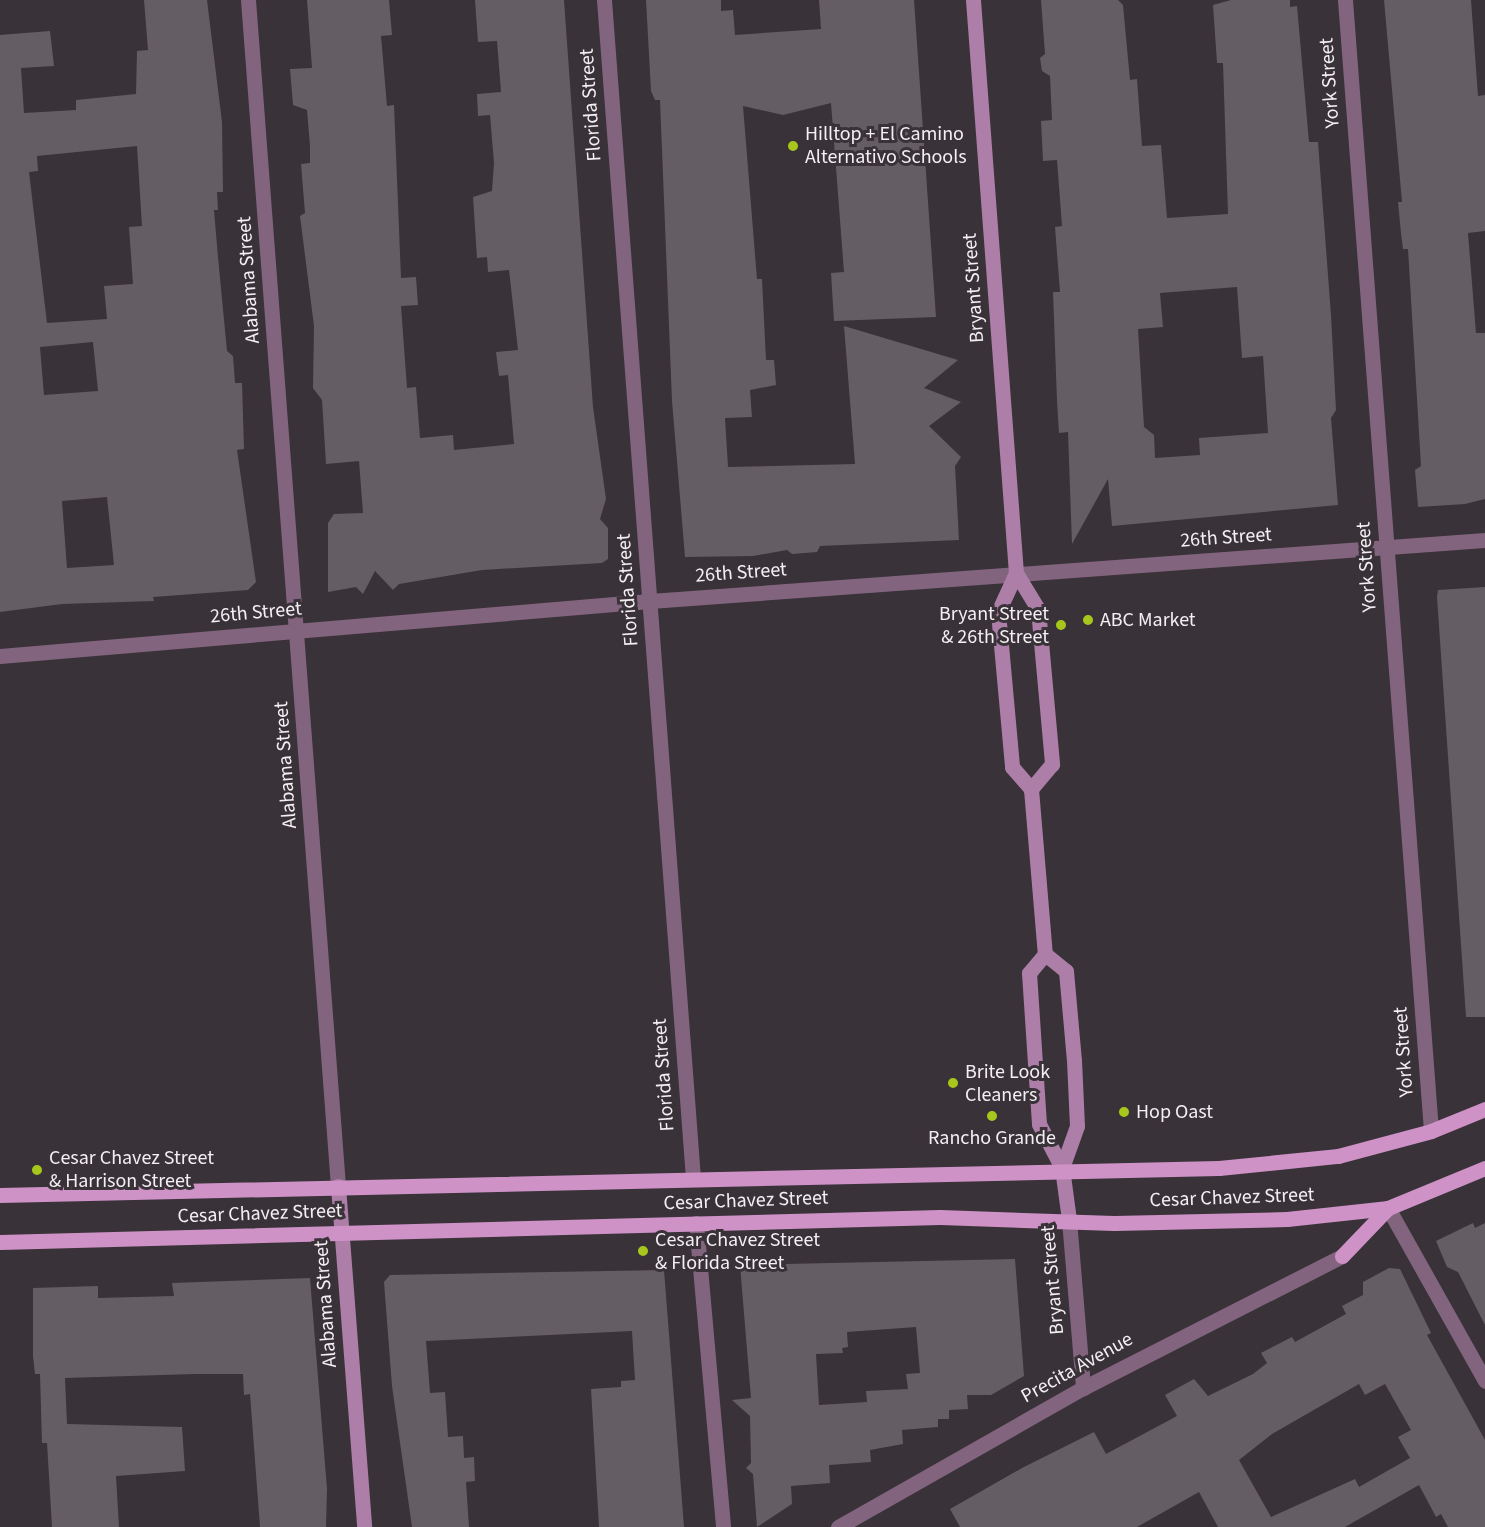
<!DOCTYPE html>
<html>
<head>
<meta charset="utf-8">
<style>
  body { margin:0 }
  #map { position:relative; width:1485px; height:1527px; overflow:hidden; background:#393238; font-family:"Source Sans 3",sans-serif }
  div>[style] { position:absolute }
  .building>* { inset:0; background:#655d64 }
  .street>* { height:15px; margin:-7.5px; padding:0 7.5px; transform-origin:7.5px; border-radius:7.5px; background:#82647e }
  .secondary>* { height:15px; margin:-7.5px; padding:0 7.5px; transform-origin:7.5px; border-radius:7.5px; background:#ad7ea7 }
  .primary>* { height:15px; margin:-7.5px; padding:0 7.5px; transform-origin:7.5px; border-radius:7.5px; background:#ce92c7 }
  .dots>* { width:16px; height:16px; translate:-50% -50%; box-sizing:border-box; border:3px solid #393238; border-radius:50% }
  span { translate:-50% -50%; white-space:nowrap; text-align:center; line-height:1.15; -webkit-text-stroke:6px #393238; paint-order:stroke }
  .street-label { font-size:20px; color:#f4eff3 }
  .poi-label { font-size:20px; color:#f4eff3 }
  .left { translate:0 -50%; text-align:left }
  .right { translate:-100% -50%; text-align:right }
</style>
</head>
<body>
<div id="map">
  <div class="building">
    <i style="clip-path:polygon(evenodd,144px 0,207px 0,222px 122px,223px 192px,217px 192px,218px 210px,214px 210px,218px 257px,227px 351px,233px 356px,235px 383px,242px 383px,244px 449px,237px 450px,256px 582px,248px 590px,153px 597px,154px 601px,62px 604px,0 612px,0 35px,50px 31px,54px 66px,21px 68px,24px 113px,76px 110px,76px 100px,136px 94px,137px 51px,148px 50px,144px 0,137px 146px,142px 226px,129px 227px,133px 284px,104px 286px,107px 319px,47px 323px,29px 172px,38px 171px,37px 156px,137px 146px,144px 0,93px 342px,98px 391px,44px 395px,40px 347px,93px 342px,144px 0,107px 497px,114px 565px,67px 568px,62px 501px,107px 497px)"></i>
    <i style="clip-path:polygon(307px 0,389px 0,392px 35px,381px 36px,387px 106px,394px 105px,401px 278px,416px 277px,418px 305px,401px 306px,407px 388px,416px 387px,420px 438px,453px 435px,454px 450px,514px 444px,508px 375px,499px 376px,496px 352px,518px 350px,509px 270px,488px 272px,487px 257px,477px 258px,473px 197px,492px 191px,494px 163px,490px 115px,478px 116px,477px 94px,501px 92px,497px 41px,478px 42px,475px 0,564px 0,593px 407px,606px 499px,600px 519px,608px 528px,608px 559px,602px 563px,482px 570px,399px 584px,393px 590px,375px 571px,363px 594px,356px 587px,328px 592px,328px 523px,334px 514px,363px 513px,359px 461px,326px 464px,322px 400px,313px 388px,314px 326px,300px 216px,305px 213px,301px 164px,310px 163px,310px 146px,307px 110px,293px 105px,290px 69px,312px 68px)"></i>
    <i style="clip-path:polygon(646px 0,721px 0,721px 11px,733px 10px,735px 35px,821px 29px,819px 0,914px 0,936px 317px,834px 321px,831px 273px,844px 272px,831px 103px,783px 115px,743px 106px,757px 279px,762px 279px,766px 360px,774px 360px,776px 385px,750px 390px,752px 417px,725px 418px,728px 467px,855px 464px,844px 326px,958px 360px,924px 388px,961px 402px,929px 426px,961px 457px,955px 466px,959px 540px,820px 546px,817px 552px,792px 554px,787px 550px,753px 556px,685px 557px,672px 401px,660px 100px,655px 100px,651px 91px)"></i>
    <i style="clip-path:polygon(evenodd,1041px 0,1118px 0,1123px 5px,1130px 80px,1137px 79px,1142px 146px,1161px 145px,1167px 218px,1228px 214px,1223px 63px,1217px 63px,1213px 5px,1231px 0,1290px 0,1290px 7px,1297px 6px,1309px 142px,1318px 142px,1331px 315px,1336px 410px,1331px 418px,1338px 505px,1112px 526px,1108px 479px,1072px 544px,1068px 432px,1059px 433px,1057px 401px,1053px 292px,1060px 292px,1055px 227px,1062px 226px,1057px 160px,1043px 161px,1041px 121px,1052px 120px,1050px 76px,1042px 71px,1040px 58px,1045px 54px,1041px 0,1237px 287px,1242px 358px,1263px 356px,1268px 433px,1199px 438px,1200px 455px,1155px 458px,1154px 435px,1144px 427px,1138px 329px,1163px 327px,1160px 293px,1237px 287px)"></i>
    <i style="clip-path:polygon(1384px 0,1471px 0,1478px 96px,1485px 95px,1485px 231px,1468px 233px,1476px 333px,1485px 333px,1485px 499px,1465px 504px,1418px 507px,1415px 470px,1421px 466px,1408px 249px,1403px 249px,1401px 233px,1398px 202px,1402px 202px)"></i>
    <i style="clip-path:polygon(1485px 587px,1485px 1017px,1466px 1017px,1437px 597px,1438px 590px)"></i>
    <i style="clip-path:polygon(1473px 1223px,1475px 1228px,1485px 1223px,1485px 1325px,1458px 1272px,1447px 1267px,1436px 1241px)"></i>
    <i style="clip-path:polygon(evenodd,1015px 1259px,1024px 1376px,991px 1395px,967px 1395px,968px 1409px,949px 1410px,949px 1419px,938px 1419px,938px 1427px,902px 1430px,903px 1444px,870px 1450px,871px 1462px,829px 1465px,830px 1483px,791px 1486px,792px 1504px,757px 1527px,753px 1474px,746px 1468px,751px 1463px,750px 1416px,732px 1400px,751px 1398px,740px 1265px,1015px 1259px,916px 1327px,920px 1373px,906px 1374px,908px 1389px,866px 1391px,867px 1402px,819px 1405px,816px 1354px,843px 1353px,842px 1348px,848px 1347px,847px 1332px,916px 1327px)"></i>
    <i style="clip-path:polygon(evenodd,1389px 1268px,1400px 1269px,1431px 1333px,1427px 1335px,1485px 1440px,1485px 1527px,1448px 1527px,1441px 1514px,1436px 1517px,1419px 1485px,1345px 1527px,1218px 1527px,1199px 1492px,1137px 1527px,960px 1527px,950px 1509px,1022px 1468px,1094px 1432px,1106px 1454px,1177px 1416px,1165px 1395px,1194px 1379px,1208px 1396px,1253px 1374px,1267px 1363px,1261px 1353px,1292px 1337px,1295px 1342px,1346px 1314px,1342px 1306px,1363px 1295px,1363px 1282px,1389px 1268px,1359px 1384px,1365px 1395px,1385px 1384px,1411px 1430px,1398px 1437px,1410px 1458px,1359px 1487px,1355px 1479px,1271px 1517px,1239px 1460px,1272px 1434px,1359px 1384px)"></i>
    <i style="clip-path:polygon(664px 1270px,684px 1527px,599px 1527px,591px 1389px,621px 1387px,621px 1381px,635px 1380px,632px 1331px,426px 1341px,430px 1393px,445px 1392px,448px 1437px,463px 1436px,464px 1458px,474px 1457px,475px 1481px,466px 1482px,469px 1527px,412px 1527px,392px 1386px,384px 1282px,390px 1275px)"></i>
    <i style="clip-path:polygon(310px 1278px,327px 1489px,326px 1527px,260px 1527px,250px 1394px,244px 1395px,243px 1374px,195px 1374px,65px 1378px,67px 1424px,182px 1427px,185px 1471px,116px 1476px,119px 1527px,52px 1527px,47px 1443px,42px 1443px,40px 1374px,35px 1374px,33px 1356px,33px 1288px,98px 1286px,98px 1298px,174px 1296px,172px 1283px)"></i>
  </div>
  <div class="street">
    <i style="left:248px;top:0;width:1189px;rotate:85.66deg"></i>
    <i style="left:604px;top:0;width:1180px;rotate:85.68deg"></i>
    <i style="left:1345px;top:0;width:1134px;rotate:85.65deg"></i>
    <i style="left:0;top:656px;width:652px;rotate:-4.84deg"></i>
    <i style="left:650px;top:601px;width:837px;rotate:-4.18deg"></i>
    <i style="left:1388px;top:1208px;width:198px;rotate:60.7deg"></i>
    <i style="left:1069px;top:1220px;width:169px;rotate:85.2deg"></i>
    <i style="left:696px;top:1223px;width:305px;rotate:84.9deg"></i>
    <i style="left:838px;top:1527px;width:282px;rotate:-29.6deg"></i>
    <i style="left:1083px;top:1388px;width:291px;rotate:-27deg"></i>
  </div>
  <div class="secondary">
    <i style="left:973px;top:0;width:575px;rotate:85.71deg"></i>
    <i style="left:1016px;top:573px;width:42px;rotate:58.6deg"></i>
    <i style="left:1038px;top:609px;width:156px;rotate:84.8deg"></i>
    <i style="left:1052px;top:764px;width:33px;rotate:130deg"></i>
    <i style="left:1016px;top:573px;width:43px;rotate:114.8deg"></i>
    <i style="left:998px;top:612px;width:156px;rotate:84.8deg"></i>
    <i style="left:1012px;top:767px;width:29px;rotate:49deg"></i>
    <i style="left:1031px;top:789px;width:166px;rotate:85.2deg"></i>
    <i style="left:1045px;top:954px;width:25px;rotate:130deg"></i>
    <i style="left:1029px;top:973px;width:151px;rotate:86.2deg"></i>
    <i style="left:1039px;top:1124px;width:50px;rotate:62.4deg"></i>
    <i style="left:1062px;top:1168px;width:52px;rotate:82.3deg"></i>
    <i style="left:1045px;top:954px;width:27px;rotate:39deg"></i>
    <i style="left:1066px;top:971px;width:89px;rotate:84.9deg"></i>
    <i style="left:1074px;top:1060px;width:66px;rotate:87.4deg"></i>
    <i style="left:1077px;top:1126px;width:45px;rotate:109.7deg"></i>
    <i style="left:338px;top:1186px;width:342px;rotate:85.6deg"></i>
  </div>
  <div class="primary">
    <i style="left:0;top:1195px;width:1219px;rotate:-1.27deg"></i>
    <i style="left:1219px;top:1168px;width:120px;rotate:-5.8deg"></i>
    <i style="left:1338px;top:1156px;width:96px;rotate:-15deg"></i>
    <i style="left:1431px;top:1131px;width:58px;rotate:-22.2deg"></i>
    <i style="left:0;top:1242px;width:940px;rotate:-1.52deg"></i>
    <i style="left:940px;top:1217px;width:174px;rotate:2deg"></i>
    <i style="left:1114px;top:1223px;width:173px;rotate:-1.3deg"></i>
    <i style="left:1287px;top:1219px;width:102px;rotate:-6.2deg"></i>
    <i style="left:1388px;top:1208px;width:105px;rotate:-22.4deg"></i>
    <i style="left:1342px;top:1256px;width:66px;rotate:-46.2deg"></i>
  </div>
  <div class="dots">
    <i style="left:793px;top:146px;background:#a8c71c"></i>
    <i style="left:1088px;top:620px;background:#a8c71c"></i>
    <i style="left:1061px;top:625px;background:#a8c71c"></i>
    <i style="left:953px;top:1083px;background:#a8c71c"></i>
    <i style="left:1124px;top:1112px;background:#a8c71c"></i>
    <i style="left:992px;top:1116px;background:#a8c71c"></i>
    <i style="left:37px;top:1170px;background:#a8c71c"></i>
    <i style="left:643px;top:1251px;background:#a8c71c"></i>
  </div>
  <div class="street-label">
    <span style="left:1330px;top:83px;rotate:-94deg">York Street</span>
    <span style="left:591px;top:105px;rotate:-94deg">Florida Street</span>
    <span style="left:249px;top:280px;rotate:-94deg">Alabama Street</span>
    <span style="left:974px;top:288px;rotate:-94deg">Bryant Street</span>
    <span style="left:1226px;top:538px;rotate:-4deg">26th Street</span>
    <span style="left:1367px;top:567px;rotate:-94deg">York Street</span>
    <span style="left:741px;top:573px;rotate:-4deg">26th Street</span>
    <span style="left:628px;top:590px;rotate:-94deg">Florida Street</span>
    <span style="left:256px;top:613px;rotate:-5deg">26th Street</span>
    <span style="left:286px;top:765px;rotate:-94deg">Alabama Street</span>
    <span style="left:1404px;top:1052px;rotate:-94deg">York Street</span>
    <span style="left:664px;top:1075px;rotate:-94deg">Florida Street</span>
    <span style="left:1232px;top:1198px;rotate:-2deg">Cesar Chavez Street</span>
    <span style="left:746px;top:1201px;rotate:-2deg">Cesar Chavez Street</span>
    <span style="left:260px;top:1214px;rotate:-2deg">Cesar Chavez Street</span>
    <span style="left:1053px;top:1280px;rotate:-95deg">Bryant Street</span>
    <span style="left:326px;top:1304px;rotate:-94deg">Alabama Street</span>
    <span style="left:1077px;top:1368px;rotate:-29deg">Precita Avenue</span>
  </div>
  <div class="poi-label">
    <span class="left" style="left:805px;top:146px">Hilltop + El Camino<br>Alternativo Schools</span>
    <span class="right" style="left:1049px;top:626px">Bryant Street<br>&amp; 26th Street</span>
    <span class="left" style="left:1100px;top:620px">ABC Market</span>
    <span class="left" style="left:965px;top:1084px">Brite Look<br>Cleaners</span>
    <span class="left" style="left:1136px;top:1112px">Hop Oast</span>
    <span style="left:992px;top:1138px">Rancho Grande</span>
    <span class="left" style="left:49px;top:1170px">Cesar Chavez Street<br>&amp; Harrison Street</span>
    <span class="left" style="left:655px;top:1252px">Cesar Chavez Street<br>&amp; Florida Street</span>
  </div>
</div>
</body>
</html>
